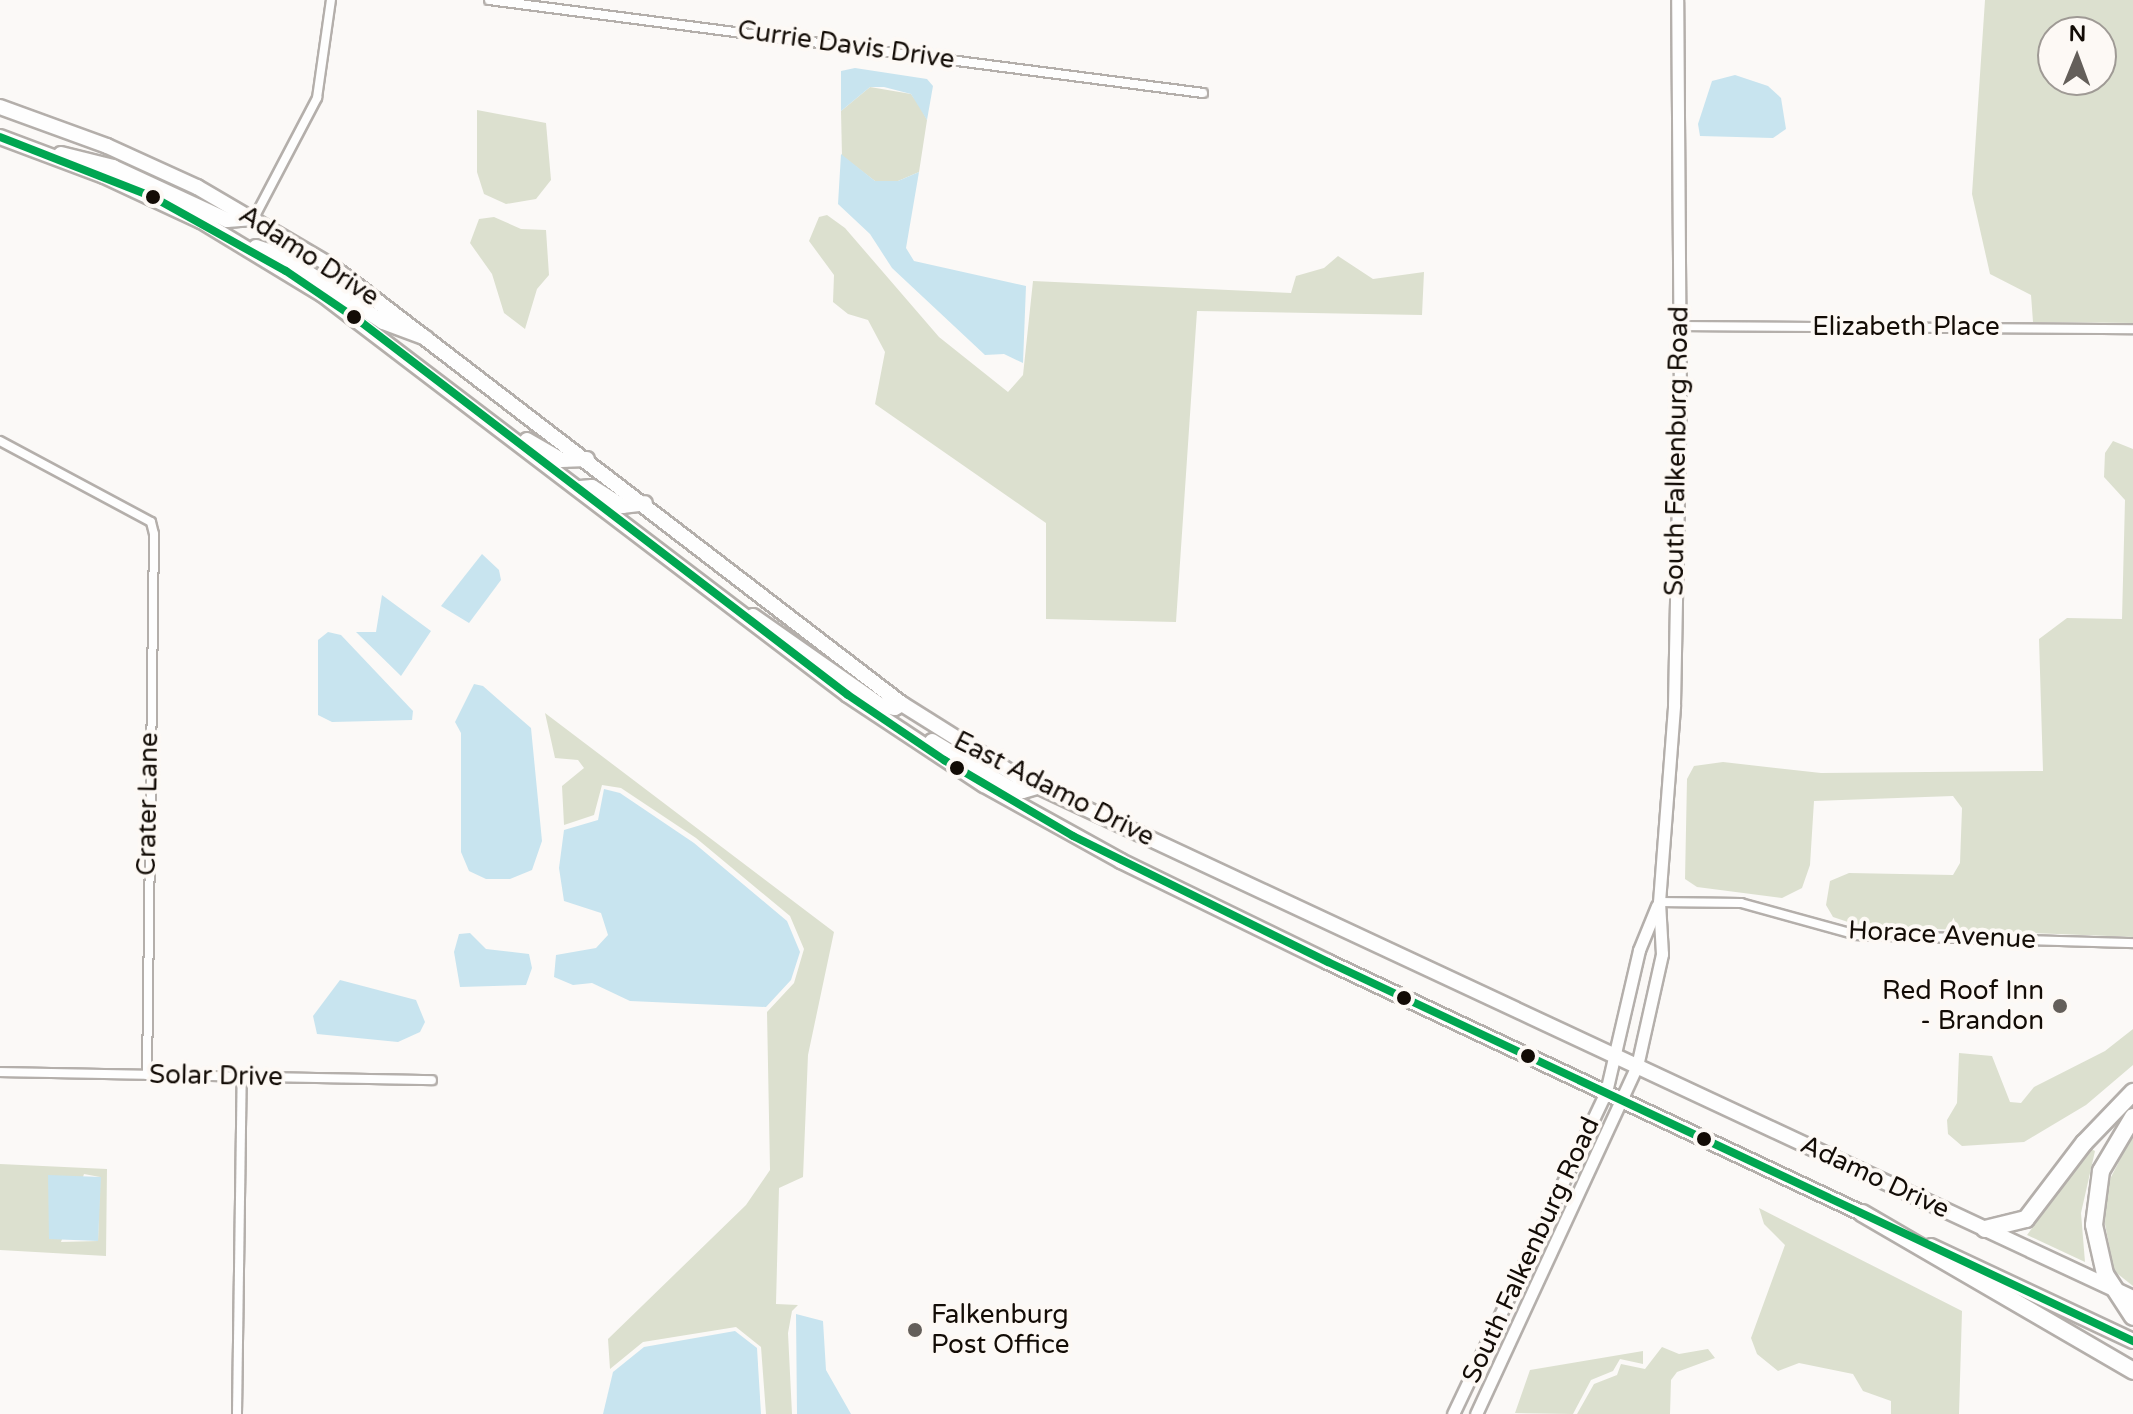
<!DOCTYPE html>
<html>
<head>
<meta charset="utf-8">
<style>
  body { margin:0 }
  #map { position:relative; width:2133px; height:1414px; overflow:hidden; background:#fbf9f7; font-family:"Varela Round",sans-serif }
  div>[style] { position:absolute }
  .green>* { inset:0; background:#dce0cf }
  .water>* { inset:0; background:#c8e4ef }
  .roads { filter:drop-shadow(2px 0 #b4afab) drop-shadow(-2px 0 #b4afab) drop-shadow(0 2px #b4afab) drop-shadow(0 -2px #b4afab) }
  .minor>* { height:8px; margin:-4px; padding:0 4px; transform-origin:4px; border-radius:4px; background:#fefefe }
  .tertiary>* { height:11px; margin:-5.5px; padding:0 5.5px; transform-origin:5.5px; border-radius:5.5px; background:#fefefe }
  .primary>* { height:14px; margin:-7px; padding:0 7px; transform-origin:7px; border-radius:7px; background:#fefefe }
  .motorway>* { height:16px; margin:-8px; padding:0 8px; transform-origin:8px; border-radius:8px; background:#fefefe }
  .bus-1>* { height:8px; margin:-4px; padding:0 4px; transform-origin:4px; border-radius:4px; background:#00a651 }
  .dots>* { width:22px; height:22px; translate:-50% -50%; box-sizing:border-box; border:4px solid #fdf9f5; border-radius:50% }
  span { translate:-50% -50%; white-space:nowrap; text-align:center; line-height:1.15; -webkit-text-stroke:8px #fdf9f5; paint-order:stroke }
  .street-label { font-size:26px; color:#130c06 }
  .poi-label { font-size:26px; color:#130c06 }
  .right { translate:-100% -50%; text-align:right }
  .left { translate:0 -50%; text-align:left }
  .north { position:absolute; left:2037px; top:16px; width:80px; height:80px; box-sizing:border-box; background:#fdf9f5; border:2px solid #9f9a95; border-radius:50%; rotate:1deg; font-size:22px; font-weight:700; line-height:32px; text-align:center; color:#130c06 }
  .north::after { content:''; display:block; margin:auto; width:28px; height:36px; background:#645f5a; clip-path:polygon(50% 0,100% 100%,50% 72%,0 100%) }
</style>
</head>
<body>
<div id="map">
  <div class="green">
    <i style="clip-path:polygon(evenodd,1985px 0,2133px 0,2133px 323px,2033px 322px,2031px 295px,1990px 274px,1972px 194px,1985px 0,2053px 32px,2101px 32px,2101px 80px,2053px 80px,2053px 32px)"></i>
    <i style="clip-path:polygon(870px 87px,911px 94px,920px 106px,927px 120px,919px 172px,898px 181px,875px 181px,842px 156px,841px 111px)"></i>
    <i style="clip-path:polygon(477px 110px,546px 123px,551px 180px,536px 199px,506px 204px,484px 194px,477px 172px)"></i>
    <i style="clip-path:polygon(827px 215px,845px 228px,939px 337px,1008px 392px,1023px 375px,1033px 281px,1291px 293px,1296px 276px,1324px 268px,1338px 256px,1373px 279px,1424px 272px,1422px 315px,1197px 311px,1176px 622px,1046px 619px,1046px 523px,875px 404px,885px 352px,868px 320px,848px 314px,833px 302px,834px 275px,809px 241px,819px 217px)"></i>
    <i style="clip-path:polygon(494px 217px,521px 229px,546px 230px,549px 275px,537px 289px,525px 329px,504px 313px,492px 274px,470px 243px,479px 219px)"></i>
    <i style="clip-path:polygon(2113px 441px,2133px 449px,2133px 937px,1860px 926px,1833px 917px,1826px 905px,1830px 881px,1849px 873px,1953px 875px,1960px 863px,1962px 808px,1953px 796px,1814px 801px,1810px 865px,1802px 888px,1782px 898px,1697px 887px,1685px 879px,1687px 779px,1694px 766px,1723px 762px,1821px 773px,2043px 771px,2039px 639px,2067px 618px,2122px 619px,2125px 500px,2104px 477px,2105px 453px)"></i>
    <i style="clip-path:polygon(545px 713px,834px 932px,808px 1055px,803px 1177px,779px 1188px,776px 1304px,798px 1305px,792px 1311px,788px 1333px,792px 1414px,766px 1414px,761px 1347px,736px 1327px,643px 1342px,610px 1369px,608px 1339px,746px 1205px,770px 1170px,767px 1012px,794px 983px,804px 949px,790px 916px,696px 838px,621px 788px,602px 785px,594px 815px,564px 825px,562px 786px,584px 768px,578px 760px,555px 758px)"></i>
    <i style="clip-path:polygon(2133px 1029px,2133px 1065px,2086px 1105px,2024px 1142px,1962px 1146px,1948px 1134px,1947px 1120px,1957px 1103px,1959px 1053px,1992px 1056px,2010px 1102px,2021px 1103px,2034px 1087px,2105px 1051px)"></i>
    <i style="clip-path:polygon(2133px 1134px,2133px 1286px,2114px 1271px,2104px 1219px,2108px 1183px)"></i>
    <i style="clip-path:polygon(2091px 1149px,2095px 1151px,2081px 1213px,2085px 1262px,2027px 1235px)"></i>
    <i style="clip-path:polygon(evenodd,0 1164px,107px 1169px,106px 1256px,0 1250px,0 1164px,84px 1174px,100px 1177px,98px 1241px,61px 1242px,84px 1174px)"></i>
    <i style="clip-path:polygon(1759px 1208px,1962px 1311px,1959px 1414px,1891px 1414px,1891px 1401px,1863px 1391px,1853px 1374px,1799px 1363px,1778px 1371px,1757px 1354px,1751px 1338px,1785px 1245px,1764px 1224px)"></i>
    <i style="clip-path:polygon(1662px 1347px,1679px 1354px,1708px 1349px,1715px 1358px,1677px 1372px,1671px 1380px,1670px 1414px,1577px 1414px,1594px 1384px,1617px 1375px,1621px 1364px,1645px 1369px)"></i>
    <i style="clip-path:polygon(1643px 1351px,1643px 1364px,1620px 1359px,1613px 1371px,1591px 1380px,1573px 1414px,1515px 1413px,1530px 1370px)"></i>
  </div>
  <div class="water">
    <i style="clip-path:polygon(855px 68px,927px 79px,933px 86px,927px 120px,911px 94px,884px 87px,870px 87px,841px 111px,841px 71px)"></i>
    <i style="clip-path:polygon(1735px 75px,1768px 86px,1781px 98px,1786px 129px,1773px 138px,1700px 136px,1698px 124px,1712px 81px)"></i>
    <i style="clip-path:polygon(841px 154px,875px 181px,898px 181px,919px 172px,906px 248px,914px 261px,1026px 286px,1023px 363px,1004px 354px,985px 355px,892px 268px,870px 234px,838px 204px)"></i>
    <i style="clip-path:polygon(482px 554px,499px 570px,501px 580px,469px 623px,441px 606px)"></i>
    <i style="clip-path:polygon(382px 595px,431px 631px,401px 676px,356px 632px,376px 632px)"></i>
    <i style="clip-path:polygon(328px 632px,341px 635px,413px 711px,412px 720px,332px 722px,318px 715px,318px 640px)"></i>
    <i style="clip-path:polygon(474px 684px,483px 686px,531px 728px,542px 841px,532px 870px,510px 879px,486px 879px,469px 871px,461px 852px,461px 733px,455px 722px)"></i>
    <i style="clip-path:polygon(604px 789px,620px 793px,694px 843px,787px 921px,800px 952px,791px 980px,766px 1007px,630px 1001px,592px 983px,573px 985px,554px 977px,556px 955px,596px 948px,608px 935px,601px 913px,564px 901px,559px 868px,564px 830px,598px 820px)"></i>
    <i style="clip-path:polygon(470px 933px,486px 949px,529px 954px,532px 968px,526px 985px,460px 987px,454px 952px,459px 934px)"></i>
    <i style="clip-path:polygon(340px 980px,416px 1000px,425px 1022px,420px 1032px,398px 1042px,317px 1034px,313px 1016px)"></i>
    <i style="clip-path:polygon(48px 1175px,101px 1177px,98px 1241px,49px 1239px)"></i>
    <i style="clip-path:polygon(796px 1314px,823px 1321px,826px 1370px,851px 1414px,797px 1414px)"></i>
    <i style="clip-path:polygon(735px 1331px,757px 1348px,761px 1414px,603px 1414px,613px 1372px,644px 1347px)"></i>
  </div>
  <div class="roads">
    <div class="minor">
      <i style="left:489px;top:0;width:720px;rotate:7.42deg"></i>
      <i style="left:254px;top:218px;width:136px;rotate:-62.3deg"></i>
      <i style="left:317px;top:98px;width:99px;rotate:-81.9deg"></i>
      <i style="left:1680px;top:326px;width:453px;rotate:0.4deg"></i>
      <i style="left:0;top:441px;width:171px;rotate:28.2deg"></i>
      <i style="left:151px;top:522px;width:12px;rotate:76deg"></i>
      <i style="left:154px;top:534px;width:541px;rotate:90.74deg"></i>
      <i style="left:1659px;top:902px;width:82px;rotate:0.7deg"></i>
      <i style="left:1741px;top:903px;width:120px;rotate:15.4deg"></i>
      <i style="left:1857px;top:935px;width:276px;rotate:1.7deg"></i>
      <i style="left:0;top:1072px;width:432px;rotate:1.1deg"></i>
      <i style="left:237px;top:1414px;width:338px;rotate:-89.2deg"></i>
    </div>
    <div class="tertiary">
      <i style="left:1453px;top:1414px;width:357px;rotate:-64.6deg"></i>
      <i style="left:1606px;top:1092px;width:146px;rotate:-76.9deg"></i>
      <i style="left:1639px;top:950px;width:48px;rotate:-67.8deg"></i>
      <i style="left:1476px;top:1414px;width:383px;rotate:-65.2deg"></i>
      <i style="left:1637px;top:1066px;width:115px;rotate:-77.4deg"></i>
      <i style="left:1662px;top:954px;width:52px;rotate:-93.3deg"></i>
      <i style="left:1659px;top:902px;width:198px;rotate:-85.6deg"></i>
      <i style="left:1674px;top:705px;width:303px;rotate:-88.9deg"></i>
      <i style="left:1680px;top:402px;width:402px;rotate:-90.4deg"></i>
    </div>
    <div class="primary">
      <i style="left:0;top:107px;width:114px;rotate:20deg"></i>
      <i style="left:107px;top:146px;width:99px;rotate:24.5deg"></i>
      <i style="left:197px;top:187px;width:154px;rotate:30.4deg"></i>
      <i style="left:330px;top:265px;width:721px;rotate:37.51deg"></i>
      <i style="left:902px;top:704px;width:139px;rotate:32.1deg"></i>
      <i style="left:1020px;top:778px;width:1228px;rotate:25.04deg"></i>
      <i style="left:0;top:137px;width:111px;rotate:20.6deg"></i>
      <i style="left:104px;top:176px;width:107px;rotate:24.9deg"></i>
      <i style="left:201px;top:221px;width:143px;rotate:31.2deg"></i>
      <i style="left:323px;top:295px;width:660px;rotate:37.3deg"></i>
      <i style="left:848px;top:695px;width:163px;rotate:33.5deg"></i>
      <i style="left:984px;top:785px;width:157px;rotate:29deg"></i>
      <i style="left:1121px;top:861px;width:230px;rotate:26deg"></i>
      <i style="left:1328px;top:962px;width:601px;rotate:25.2deg"></i>
      <i style="left:61px;top:154px;width:54px;rotate:14deg"></i>
      <i style="left:113px;top:167px;width:126px;rotate:24.9deg"></i>
      <i style="left:227px;top:220px;width:27px;rotate:-4deg"></i>
      <i style="left:256px;top:247px;width:26px;rotate:18deg"></i>
      <i style="left:281px;top:255px;width:122px;rotate:33.3deg"></i>
      <i style="left:383px;top:322px;width:46px;rotate:20.4deg"></i>
      <i style="left:527px;top:440px;width:39px;rotate:30deg"></i>
      <i style="left:561px;top:460px;width:26px;rotate:-2deg"></i>
      <i style="left:580px;top:488px;width:12px;rotate:-5deg"></i>
      <i style="left:592px;top:487px;width:36px;rotate:32deg"></i>
      <i style="left:622px;top:506px;width:23px;rotate:-7deg"></i>
      <i style="left:753px;top:616px;width:155px;rotate:35deg"></i>
      <i style="left:880px;top:705px;width:15px;rotate:11deg"></i>
      <i style="left:895px;top:708px;width:8px;rotate:-30deg"></i>
      <i style="left:932px;top:741px;width:91px;rotate:31.1deg"></i>
      <i style="left:1010px;top:788px;width:13px;rotate:13deg"></i>
      <i style="left:1023px;top:791px;width:15px;rotate:-16deg"></i>
      <i style="left:1931px;top:1246px;width:223px;rotate:25.2deg"></i>
    </div>
    <div class="motorway">
      <i style="left:2133px;top:1117px;width:63px;rotate:120.7deg"></i>
      <i style="left:2101px;top:1171px;width:54px;rotate:97.4deg"></i>
      <i style="left:2094px;top:1225px;width:50px;rotate:77.3deg"></i>
      <i style="left:2105px;top:1274px;width:51px;rotate:56.9deg"></i>
      <i style="left:1862px;top:1213px;width:314px;rotate:30.2deg"></i>
      <i style="left:1985px;top:1229px;width:42px;rotate:-13.7deg"></i>
      <i style="left:2026px;top:1219px;width:96px;rotate:-52.7deg"></i>
      <i style="left:2084px;top:1143px;width:71px;rotate:-46.1deg"></i>
    </div>
  </div>
  <div class="bus-1">
    <i style="left:0;top:137px;width:164px;rotate:21.4deg"></i>
    <i style="left:153px;top:197px;width:152px;rotate:29.1deg"></i>
    <i style="left:286px;top:271px;width:91px;rotate:34.2deg"></i>
    <i style="left:361px;top:322px;width:613px;rotate:37.45deg"></i>
    <i style="left:848px;top:695px;width:116px;rotate:34.1deg"></i>
    <i style="left:944px;top:760px;width:150px;rotate:30.5deg"></i>
    <i style="left:1073px;top:836px;width:284px;rotate:26.3deg"></i>
    <i style="left:1328px;top:962px;width:890px;rotate:25.21deg"></i>
  </div>
  <div class="dots">
    <i style="left:153px;top:197px;background:#130c06"></i>
    <i style="left:354px;top:317px;background:#130c06"></i>
    <i style="left:957px;top:768px;background:#130c06"></i>
    <i style="left:1404px;top:998px;background:#130c06"></i>
    <i style="left:2060px;top:1006px;background:#645f5a"></i>
    <i style="left:1528px;top:1056px;background:#130c06"></i>
    <i style="left:1704px;top:1139px;background:#130c06"></i>
    <i style="left:915px;top:1330px;background:#645f5a"></i>
  </div>
  <div class="street-label">
    <span style="left:846px;top:45px;rotate:8deg">Currie Davis Drive</span>
    <span style="left:309px;top:256px;rotate:33deg">Adamo Drive</span>
    <span style="left:1906px;top:327px">Elizabeth Place</span>
    <span style="left:1677px;top:451px;rotate:-89deg">South Falkenburg Road</span>
    <span style="left:1054px;top:789px;rotate:27deg">East Adamo Drive</span>
    <span style="left:148px;top:804px;rotate:-89deg">Crater Lane</span>
    <span style="left:1942px;top:935px;rotate:3deg">Horace Avenue</span>
    <span style="left:216px;top:1076px;rotate:1deg">Solar Drive</span>
    <span style="left:1875px;top:1177px;rotate:25deg">Adamo Drive</span>
    <span style="left:1531px;top:1250px;rotate:-65deg">South Falkenburg Road</span>
  </div>
  <div class="poi-label">
    <span class="right" style="left:2044px;top:1006px">Red Roof Inn<br>- Brandon</span>
    <span class="left" style="left:931px;top:1330px">Falkenburg<br>Post Office</span>
  </div>
  <div class="north">N</div>
</div>
</body>
</html>
